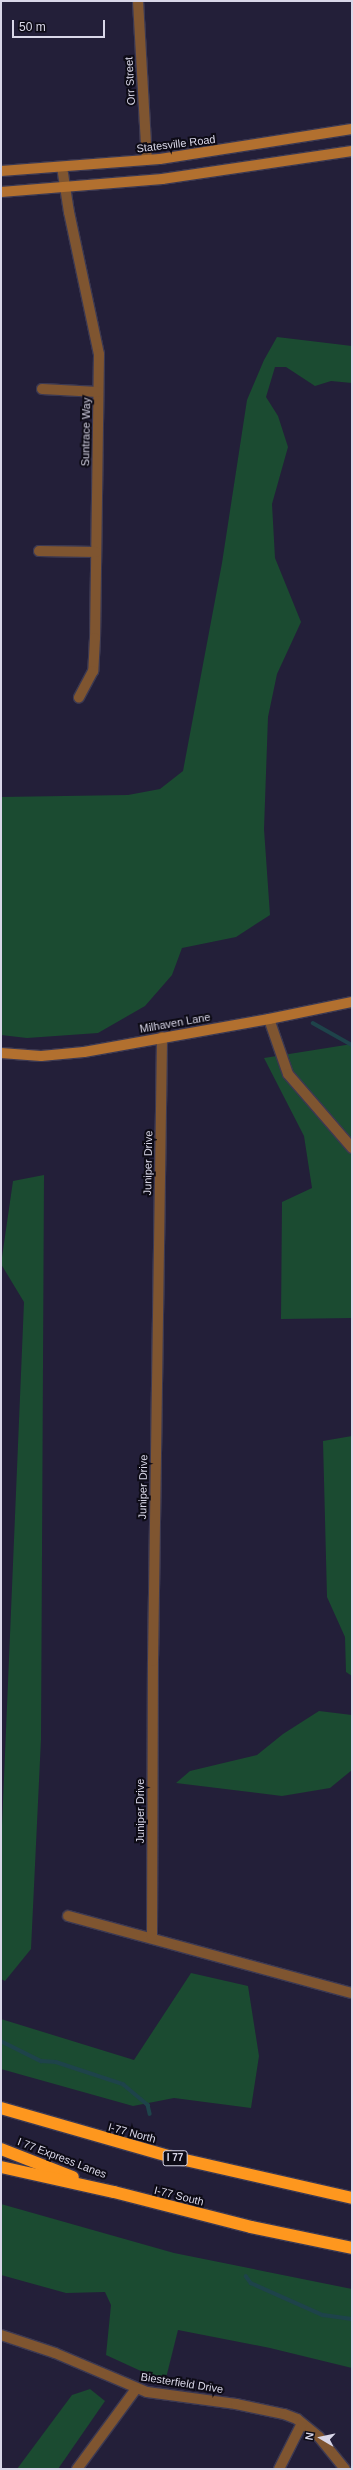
<!DOCTYPE html>
<html>
<head>
<meta charset="utf-8">
<style>
  body { margin:0 }
  #map { position:relative; width:353px; height:2470px; overflow:hidden; background:#231f39; font-family:Helvetica,sans-serif }
  div>[style] { position:absolute }
  .green>* { inset:0; background:#1b4b31 }
  .stream>* { height:3.5px; margin:-1.75px; padding:0 1.75px; transform-origin:1.75px; border-radius:1.75px; background:#1e434a }
  .roads { filter:drop-shadow(1px 0 #3c3952) drop-shadow(-1px 0 #3c3952) drop-shadow(0 1px #3c3952) drop-shadow(0 -1px #3c3952) }
  .street>* { height:10px; margin:-5px; padding:0 5px; transform-origin:5px; border-radius:5px; background:#7f5530 }
  .secondary>* { height:10px; margin:-5px; padding:0 5px; transform-origin:5px; border-radius:5px; background:#b2702f }
  .highway>* { height:12px; margin:-6px; padding:0 6px; transform-origin:6px; border-radius:6px; background:#fe971e }
  span { translate:-50% -50%; white-space:nowrap; text-align:center; line-height:1.15; -webkit-text-stroke:4px #0d0b16; paint-order:stroke }
  .shield-label span { padding:1px 3px; background:#0d0b16; border:1px solid; border-radius:3px; -webkit-text-stroke-width:0 }
  .shield-label { font-size:10px; color:#d9d7e8; font-weight:700 }
  .street-label { font-size:11px; color:#d9d7e8 }
  .frame { position:absolute; inset:0; border:2px solid #d9d7e8; pointer-events:none }
  .north { position:absolute; left:301px; top:2418px; width:40px; height:40px; -webkit-text-stroke:3px #0d0b16; paint-order:stroke; rotate:279deg; font-size:11px; font-weight:700; line-height:16px; text-align:center; color:#d9d7e8 }
  .north::after { content:''; display:block; margin:auto; width:14px; height:18px; background:#d9d7e8; clip-path:polygon(50% 0,100% 100%,50% 72%,0 100%) }
  .scale { position:absolute; left:12px; top:20px; width:93px; height:18px; box-sizing:border-box; border:2px solid #d9d7e8; border-top:0; padding-left:5px; font-size:12px; line-height:14px; white-space:nowrap; color:#d9d7e8; -webkit-text-stroke:3px #0d0b16; paint-order:stroke }
</style>
</head>
<body>
<div id="map">
  <div class="green">
    <i style="clip-path:polygon(277px 337px,352px 346px,352px 383px,331px 381px,315px 386px,286px 367px,275px 367px,266px 397px,278px 416px,288px 447px,272px 504px,275px 558px,301px 622px,277px 674px,268px 717px,264px 829px,270px 915px,236px 937px,182px 948px,172px 975px,145px 1006px,98px 1033px,27px 1038px,1px 1035px,1px 797px,128px 795px,160px 789px,183px 771px,222px 563px,247px 400px,264px 360px)"></i>
    <i style="clip-path:polygon(352px 1044px,352px 1318px,281px 1319px,282px 1202px,312px 1188px,304px 1136px,264px 1058px)"></i>
    <i style="clip-path:polygon(44px 1175px,41px 1739px,31px 1949px,5px 1981px,1px 1979px,1px 1849px,24px 1302px,1px 1264px,13px 1181px)"></i>
    <i style="clip-path:polygon(352px 1436px,352px 1676px,346px 1672px,345px 1637px,327px 1597px,323px 1441px)"></i>
    <i style="clip-path:polygon(319px 1711px,352px 1715px,352px 1770px,330px 1788px,282px 1796px,176px 1783px,190px 1771px,257px 1755px,283px 1734px)"></i>
    <i style="clip-path:polygon(191px 1973px,248px 1986px,259px 2056px,251px 2108px,174px 2098px,133px 2106px,1px 2069px,1px 2019px,134px 2060px)"></i>
    <i style="clip-path:polygon(1px 2204px,174px 2253px,352px 2289px,352px 2368px,270px 2348px,178px 2330px,166px 2378px,143px 2372px,106px 2355px,111px 2305px,105px 2292px,66px 2293px,1px 2275px)"></i>
    <i style="clip-path:polygon(90px 2389px,105px 2401px,58px 2469px,17px 2469px,72px 2395px)"></i>
  </div>
  <div class="stream">
    <i style="left:313px;top:1023px;width:45px;rotate:29.4deg"></i>
    <i style="left:1px;top:2041px;width:45px;rotate:26.6deg"></i>
    <i style="left:41px;top:2061px;width:15px;rotate:4deg"></i>
    <i style="left:56px;top:2062px;width:71px;rotate:18.2deg"></i>
    <i style="left:123px;top:2084px;width:33px;rotate:40deg"></i>
    <i style="left:148px;top:2105px;width:9px;rotate:77deg"></i>
    <i style="left:246px;top:2276px;width:9px;rotate:54deg"></i>
    <i style="left:251px;top:2283px;width:79px;rotate:24deg"></i>
    <i style="left:323px;top:2315px;width:29px;rotate:8deg"></i>
  </div>
  <div class="roads">
    <div class="street">
      <i style="left:138px;top:1px;width:159px;rotate:86.8deg"></i>
      <i style="left:62px;top:167px;width:46px;rotate:81.2deg"></i>
      <i style="left:69px;top:212px;width:145px;rotate:78.1deg"></i>
      <i style="left:99px;top:354px;width:284px;rotate:90.8deg"></i>
      <i style="left:95px;top:638px;width:33px;rotate:93deg"></i>
      <i style="left:93px;top:671px;width:30px;rotate:118deg"></i>
      <i style="left:42px;top:389px;width:56px;rotate:3.1deg"></i>
      <i style="left:39px;top:551px;width:57px;rotate:1deg"></i>
      <i style="left:269px;top:1019px;width:58px;rotate:70.9deg"></i>
      <i style="left:288px;top:1074px;width:98px;rotate:49.1deg"></i>
      <i style="left:68px;top:1916px;width:294px;rotate:15.2deg"></i>
      <i style="left:152px;top:1937px;width:276px;rotate:-89.8deg"></i>
      <i style="left:153px;top:1661px;width:624px;rotate:-89.17deg"></i>
      <i style="left:1px;top:2335px;width:57px;rotate:18.4deg"></i>
      <i style="left:55px;top:2353px;width:100px;rotate:23deg"></i>
      <i style="left:147px;top:2392px;width:90px;rotate:7.7deg"></i>
      <i style="left:236px;top:2404px;width:49px;rotate:11.8deg"></i>
      <i style="left:284px;top:2414px;width:14px;rotate:21deg"></i>
      <i style="left:297px;top:2419px;width:28px;rotate:39deg"></i>
      <i style="left:319px;top:2437px;width:41px;rotate:50.9deg"></i>
      <i style="left:77px;top:2469px;width:99px;rotate:-53.6deg"></i>
      <i style="left:279px;top:2469px;width:51px;rotate:-63.4deg"></i>
    </div>
    <div class="secondary">
      <i style="left:1px;top:171px;width:159px;rotate:-4.3deg"></i>
      <i style="left:160px;top:159px;width:194px;rotate:-8.9deg"></i>
      <i style="left:1px;top:192px;width:162px;rotate:-4.6deg"></i>
      <i style="left:162px;top:179px;width:192px;rotate:-8.4deg"></i>
      <i style="left:1px;top:1053px;width:40px;rotate:4.3deg"></i>
      <i style="left:41px;top:1056px;width:43px;rotate:-5.3deg"></i>
      <i style="left:84px;top:1052px;width:188px;rotate:-10.1deg"></i>
      <i style="left:269px;top:1019px;width:85px;rotate:-11.6deg"></i>
    </div>
    <div class="highway">
      <i style="left:1px;top:2108px;width:178px;rotate:16deg"></i>
      <i style="left:172px;top:2157px;width:185px;rotate:12.8deg"></i>
      <i style="left:1px;top:2149px;width:77px;rotate:21.3deg"></i>
      <i style="left:1px;top:2167px;width:116px;rotate:12.5deg"></i>
      <i style="left:114px;top:2192px;width:141px;rotate:14.3deg"></i>
      <i style="left:251px;top:2227px;width:103px;rotate:11.7deg"></i>
    </div>
  </div>
  <div class="shield-label">
    <span style="left:175px;top:2158px">I 77</span>
  </div>
  <div class="street-label">
    <span style="left:130px;top:81px;rotate:-93deg">Orr Street</span>
    <span style="left:176px;top:144px;rotate:-7deg">Statesville Road</span>
    <span style="left:86px;top:432px;rotate:-89deg">Suntrace Way</span>
    <span style="left:175px;top:1023px;rotate:-10deg">Milhaven Lane</span>
    <span style="left:148px;top:1163px;rotate:-89deg">Juniper Drive</span>
    <span style="left:143px;top:1487px;rotate:-89deg">Juniper Drive</span>
    <span style="left:140px;top:1811px;rotate:-90deg">Juniper Drive</span>
    <span style="left:132px;top:2133px;rotate:15deg">I-77 North</span>
    <span style="left:62px;top:2158px;rotate:21deg">I 77 Express Lanes</span>
    <span style="left:179px;top:2196px;rotate:14deg">I-77 South</span>
    <span style="left:182px;top:2383px;rotate:9deg">Biesterfield Drive</span>
  </div>
  <div class="frame"></div>
  <div class="north">N</div>
  <div class="scale">50 m</div>
</div>
</body>
</html>
